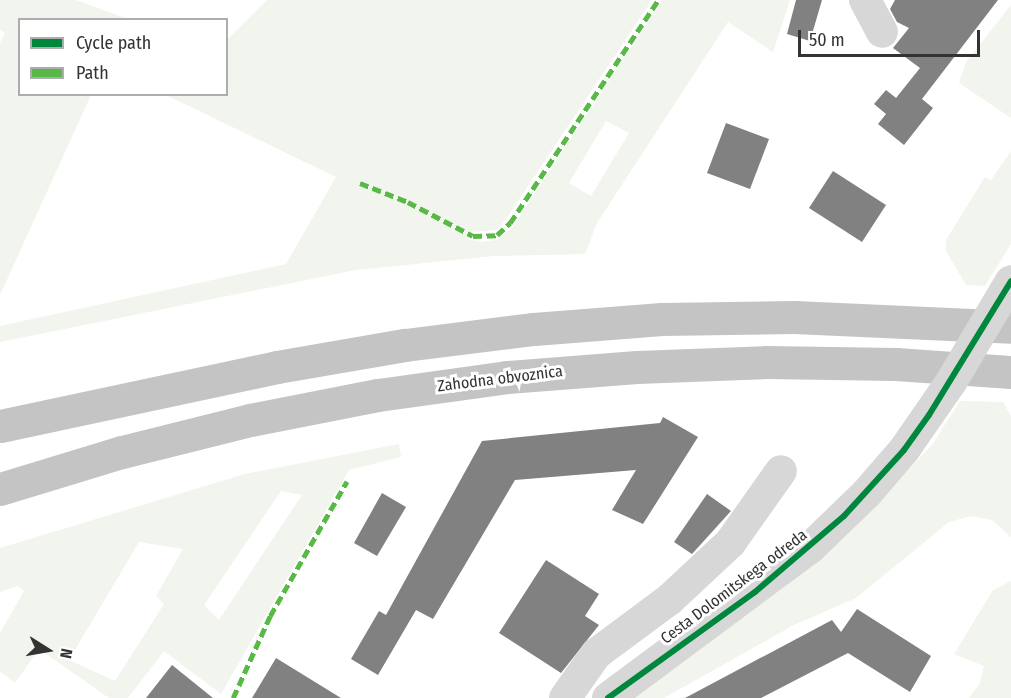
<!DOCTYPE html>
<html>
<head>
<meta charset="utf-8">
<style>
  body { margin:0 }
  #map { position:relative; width:1011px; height:698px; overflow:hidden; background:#fff; font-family:"Fira Sans Condensed",sans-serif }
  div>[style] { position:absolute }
  .green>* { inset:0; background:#f1f5ed }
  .building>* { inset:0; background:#818181 }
  .minor>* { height:32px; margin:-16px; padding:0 16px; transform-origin:16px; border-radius:16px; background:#d7d7d7 }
  .highway>* { height:33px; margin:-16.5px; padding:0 16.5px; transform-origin:16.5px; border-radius:16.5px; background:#c4c4c4 }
  .minor-bridge>* { height:32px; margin:-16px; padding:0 16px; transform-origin:16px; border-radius:16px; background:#d7d7d7 }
  .quiet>* { height:4.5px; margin-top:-2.25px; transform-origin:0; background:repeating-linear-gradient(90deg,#58b947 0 9px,transparent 0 13.5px) }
  .cycleway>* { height:6px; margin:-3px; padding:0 3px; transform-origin:3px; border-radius:3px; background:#00873e }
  span { translate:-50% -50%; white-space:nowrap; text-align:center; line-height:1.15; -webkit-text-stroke:6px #fff; paint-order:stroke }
  .street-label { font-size:16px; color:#333 }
  .legend { position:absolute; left:18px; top:18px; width:210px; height:78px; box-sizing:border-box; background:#fff; border:2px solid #adadad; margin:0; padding:8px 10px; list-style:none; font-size:18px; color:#333 }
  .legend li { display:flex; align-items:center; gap:12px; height:30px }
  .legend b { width:30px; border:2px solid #adadad }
  .north { position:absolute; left:18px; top:620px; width:60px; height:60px; -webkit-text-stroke:4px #fff; paint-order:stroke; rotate:101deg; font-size:16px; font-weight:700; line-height:24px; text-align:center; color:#333 }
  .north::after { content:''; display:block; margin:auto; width:21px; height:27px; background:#333; clip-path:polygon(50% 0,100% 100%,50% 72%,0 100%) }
  .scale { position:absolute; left:798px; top:30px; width:182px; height:27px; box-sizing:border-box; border:3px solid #333; border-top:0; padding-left:8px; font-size:18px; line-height:21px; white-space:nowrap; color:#333; -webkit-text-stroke:4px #fff; paint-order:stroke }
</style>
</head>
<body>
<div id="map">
  <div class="green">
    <i style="clip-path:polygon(0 0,76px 0,128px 19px,20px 20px,20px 94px,91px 95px,0 295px,0 43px,5px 33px,0 30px)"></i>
    <i style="clip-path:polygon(evenodd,267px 0,652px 0,506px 219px,497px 230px,472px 232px,468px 239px,481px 242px,496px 240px,512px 228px,662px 0,790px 0,773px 52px,728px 22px,597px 223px,585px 254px,494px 256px,356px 270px,0 342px,0 326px,286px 264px,336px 177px,166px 95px,226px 94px,227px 40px,267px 0,606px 121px,629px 133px,591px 196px,569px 183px,606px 121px)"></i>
    <i style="clip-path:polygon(1011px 5px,1011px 118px,959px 83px,966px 62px)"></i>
    <i style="clip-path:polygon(1011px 151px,1011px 244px,985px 286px,966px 285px,946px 251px,946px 240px,985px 177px,991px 180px)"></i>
    <i style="clip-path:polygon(960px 401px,1003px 402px,1011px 416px,1011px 537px,992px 520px,971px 516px,949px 522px,856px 598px,794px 625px,664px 698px,629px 698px,782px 589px,870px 510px,932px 445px)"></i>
    <i style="clip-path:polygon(evenodd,399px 444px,401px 457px,349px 470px,221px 694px,164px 651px,128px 698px,109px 698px,39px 649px,15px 683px,0 671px,0 633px,24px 591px,18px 586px,0 592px,0 548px,245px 474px,399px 444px,281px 491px,302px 495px,219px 620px,204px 605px,281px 491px,399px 444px,139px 542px,183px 549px,156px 596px,164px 604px,115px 681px,69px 660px,139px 542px)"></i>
    <i style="clip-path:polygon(1011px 581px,1011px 698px,969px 698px,980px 683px,984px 666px,954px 654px,993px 590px)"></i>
  </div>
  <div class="building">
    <i style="clip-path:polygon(796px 0,822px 0,810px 41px,787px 34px)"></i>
    <i style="clip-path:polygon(895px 0,998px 0,922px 99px,933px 108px,904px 145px,878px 124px,886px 114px,874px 104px,886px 90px,896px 98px,920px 68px,893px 48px,909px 28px,897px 22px,890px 9px)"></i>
    <i style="clip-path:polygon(726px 123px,769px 139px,750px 189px,707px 173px)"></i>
    <i style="clip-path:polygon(833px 171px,886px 205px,862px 242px,809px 208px)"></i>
    <i style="clip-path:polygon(663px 417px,698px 437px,643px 524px,612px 510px,636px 470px,515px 480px,433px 619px,416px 610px,378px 675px,351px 659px,379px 611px,386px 615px,482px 441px,660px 423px)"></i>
    <i style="clip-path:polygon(382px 493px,406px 507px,377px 556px,354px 543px)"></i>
    <i style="clip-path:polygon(707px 494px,731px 511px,692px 554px,674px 542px)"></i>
    <i style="clip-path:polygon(546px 560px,599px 594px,585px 616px,599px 625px,561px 673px,499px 633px)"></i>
    <i style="clip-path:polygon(857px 609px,931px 656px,910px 692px,848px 653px,761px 698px,685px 698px,832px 620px,841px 632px)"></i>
    <i style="clip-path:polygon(276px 658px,341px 698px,252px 698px)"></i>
    <i style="clip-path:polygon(172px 665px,213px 698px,146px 698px)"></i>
  </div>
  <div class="minor">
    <i style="left:865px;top:0;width:36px;rotate:62deg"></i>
    <i style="left:565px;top:698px;width:54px;rotate:-54.8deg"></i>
    <i style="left:596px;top:654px;width:92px;rotate:-36.6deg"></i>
    <i style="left:670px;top:599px;width:82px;rotate:-43deg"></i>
    <i style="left:730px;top:543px;width:88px;rotate:-54.7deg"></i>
    <i style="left:608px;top:698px;width:252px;rotate:-36.6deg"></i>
    <i style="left:810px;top:548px;width:78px;rotate:-44deg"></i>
    <i style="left:866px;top:494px;width:58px;rotate:-49.2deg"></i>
  </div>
  <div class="highway">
    <i style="left:0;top:426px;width:283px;rotate:-12deg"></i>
    <i style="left:277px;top:367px;width:130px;rotate:-9.8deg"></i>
    <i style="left:405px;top:345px;width:130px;rotate:-7.1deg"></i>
    <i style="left:534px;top:329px;width:128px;rotate:-4.5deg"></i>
    <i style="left:662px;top:319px;width:132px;rotate:-0.9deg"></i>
    <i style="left:794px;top:317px;width:217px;rotate:2.6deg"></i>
    <i style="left:0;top:489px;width:127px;rotate:-16.9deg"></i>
    <i style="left:122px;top:452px;width:132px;rotate:-14deg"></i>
    <i style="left:250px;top:420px;width:130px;rotate:-11.1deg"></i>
    <i style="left:378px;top:395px;width:130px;rotate:-7.9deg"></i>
    <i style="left:507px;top:377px;width:130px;rotate:-4.4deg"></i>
    <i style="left:637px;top:367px;width:129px;rotate:-2.2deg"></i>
    <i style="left:766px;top:362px;width:130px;rotate:0.9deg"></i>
    <i style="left:896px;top:364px;width:115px;rotate:4deg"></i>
  </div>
  <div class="minor-bridge">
    <i style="left:904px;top:450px;width:83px;rotate:-55.3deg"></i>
    <i style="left:951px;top:382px;width:117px;rotate:-59.3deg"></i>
  </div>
  <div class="quiet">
    <i style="left:360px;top:183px;width:52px;rotate:21.6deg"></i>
    <i style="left:408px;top:202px;width:73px;rotate:27.6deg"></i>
    <i style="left:473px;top:236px;width:24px;rotate:-2deg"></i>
    <i style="left:497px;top:235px;width:18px;rotate:-43deg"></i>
    <i style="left:510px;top:223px;width:268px;rotate:-56.4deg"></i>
    <i style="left:233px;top:698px;width:90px;rotate:-65.7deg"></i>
    <i style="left:270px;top:616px;width:155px;rotate:-60.3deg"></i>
  </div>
  <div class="cycleway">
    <i style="left:608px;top:698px;width:181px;rotate:-35.8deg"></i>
    <i style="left:755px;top:592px;width:117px;rotate:-40.5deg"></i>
    <i style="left:844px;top:516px;width:89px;rotate:-47.7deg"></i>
    <i style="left:904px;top:450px;width:43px;rotate:-54.5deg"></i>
    <i style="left:929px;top:415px;width:157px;rotate:-58.5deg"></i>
  </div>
  <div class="street-label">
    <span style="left:500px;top:379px;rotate:-7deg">Zahodna obvoznica</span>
    <span style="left:734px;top:587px;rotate:-37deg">Cesta Dolomitskega odreda</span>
  </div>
  <ul class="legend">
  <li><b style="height:8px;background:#00873e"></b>Cycle path</li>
  <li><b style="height:8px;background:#58b947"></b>Path</li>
  </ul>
  <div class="north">N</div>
  <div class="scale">50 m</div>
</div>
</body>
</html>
